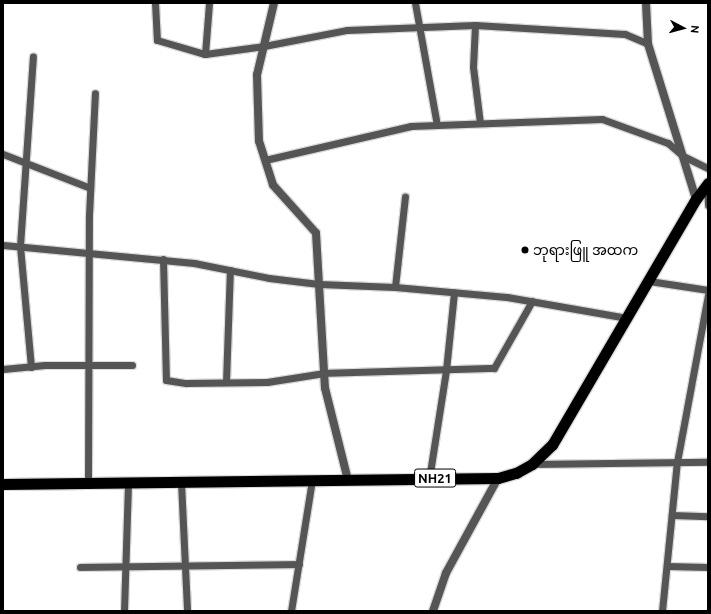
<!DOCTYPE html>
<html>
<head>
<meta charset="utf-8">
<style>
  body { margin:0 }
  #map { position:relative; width:711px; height:614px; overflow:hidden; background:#fff; font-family:Ubuntu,"Noto Sans Myanmar",sans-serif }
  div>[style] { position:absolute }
  .roads { filter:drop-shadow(1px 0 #dbdbdb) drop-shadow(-1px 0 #dbdbdb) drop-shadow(0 1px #dbdbdb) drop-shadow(0 -1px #dbdbdb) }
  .minor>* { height:7px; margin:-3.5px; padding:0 3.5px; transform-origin:3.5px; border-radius:3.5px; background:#555 }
  .tertiary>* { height:8px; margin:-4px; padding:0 4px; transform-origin:4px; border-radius:4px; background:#555 }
  .trunk>* { height:11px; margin:-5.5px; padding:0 5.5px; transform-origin:5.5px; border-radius:5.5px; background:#000 }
  .dots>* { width:11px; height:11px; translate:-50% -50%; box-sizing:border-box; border:2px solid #fff; border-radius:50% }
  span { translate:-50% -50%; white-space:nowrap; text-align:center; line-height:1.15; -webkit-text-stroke:4px #fff; paint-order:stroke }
  .shield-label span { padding:1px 3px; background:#fff; border:1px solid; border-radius:3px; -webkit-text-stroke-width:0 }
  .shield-label { font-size:13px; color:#000; font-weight:700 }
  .poi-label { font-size:14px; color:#000 }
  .left { translate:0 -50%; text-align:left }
  .frame { position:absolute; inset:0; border:4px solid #000; pointer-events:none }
  .north { position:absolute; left:663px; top:8px; width:40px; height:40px; -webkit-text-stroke:3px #fff; paint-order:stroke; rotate:96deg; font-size:11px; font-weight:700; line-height:16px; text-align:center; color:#000 }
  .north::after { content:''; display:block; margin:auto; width:14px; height:18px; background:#000; clip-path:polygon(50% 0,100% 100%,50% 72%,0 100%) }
</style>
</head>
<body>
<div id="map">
  <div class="roads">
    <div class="minor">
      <i style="left:155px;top:3px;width:37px;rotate:87deg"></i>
      <i style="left:157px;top:40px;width:50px;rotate:16.3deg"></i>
      <i style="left:205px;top:54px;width:60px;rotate:-7.7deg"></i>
      <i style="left:264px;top:46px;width:85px;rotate:-10.9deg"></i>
      <i style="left:347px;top:30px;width:128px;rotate:-2.2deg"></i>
      <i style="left:475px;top:25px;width:150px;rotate:3.4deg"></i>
      <i style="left:625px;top:34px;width:25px;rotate:23deg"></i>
      <i style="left:415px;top:3px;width:124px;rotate:79.8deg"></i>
      <i style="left:475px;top:25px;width:42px;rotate:92.7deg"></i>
      <i style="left:473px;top:67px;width:56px;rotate:82.9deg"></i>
      <i style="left:205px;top:54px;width:51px;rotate:-85.5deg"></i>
      <i style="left:3px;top:154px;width:93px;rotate:21.3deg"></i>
      <i style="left:265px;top:160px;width:150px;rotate:-13.1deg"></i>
      <i style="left:411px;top:126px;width:191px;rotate:-2.1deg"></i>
      <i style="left:602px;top:119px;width:70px;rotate:20deg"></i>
      <i style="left:668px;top:143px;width:20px;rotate:41deg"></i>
      <i style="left:683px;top:156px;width:28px;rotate:26deg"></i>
      <i style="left:707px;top:185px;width:20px;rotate:87deg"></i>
      <i style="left:3px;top:245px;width:192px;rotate:5.4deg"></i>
      <i style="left:194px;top:263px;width:76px;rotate:11.3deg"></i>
      <i style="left:269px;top:278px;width:50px;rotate:6.8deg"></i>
      <i style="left:319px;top:284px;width:76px;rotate:2.3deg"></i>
      <i style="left:395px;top:287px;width:112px;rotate:5.1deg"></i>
      <i style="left:507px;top:297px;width:122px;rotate:9.9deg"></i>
      <i style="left:163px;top:259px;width:121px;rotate:88.6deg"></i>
      <i style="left:166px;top:380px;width:20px;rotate:9deg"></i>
      <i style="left:186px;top:383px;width:81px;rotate:-0.7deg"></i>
      <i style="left:267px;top:382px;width:58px;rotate:-9deg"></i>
      <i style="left:324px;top:373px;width:170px;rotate:-1.7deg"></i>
      <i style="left:494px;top:368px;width:77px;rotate:-60.4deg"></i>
      <i style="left:649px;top:281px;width:60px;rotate:8.7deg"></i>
      <i style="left:395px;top:287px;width:91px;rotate:-83.7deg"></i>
      <i style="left:31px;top:367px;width:121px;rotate:-95.2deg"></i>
      <i style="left:20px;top:246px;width:190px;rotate:-86.1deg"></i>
      <i style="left:3px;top:369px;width:42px;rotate:-5.4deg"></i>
      <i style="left:45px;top:365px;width:87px"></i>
      <i style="left:226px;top:382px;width:112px;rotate:-88deg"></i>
      <i style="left:532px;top:464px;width:176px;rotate:-0.7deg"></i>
      <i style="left:429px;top:479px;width:110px;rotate:-81.1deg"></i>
      <i style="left:446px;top:370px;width:78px;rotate:-84.1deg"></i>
      <i style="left:181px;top:482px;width:129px;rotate:87.3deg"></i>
      <i style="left:88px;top:483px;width:268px;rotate:-89.8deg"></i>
      <i style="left:89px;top:215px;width:122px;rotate:-87.2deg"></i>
      <i style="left:672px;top:515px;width:36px;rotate:2deg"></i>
      <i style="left:667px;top:566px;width:41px;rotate:1.4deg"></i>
      <i style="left:80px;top:567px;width:219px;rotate:-0.8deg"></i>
      <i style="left:124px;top:611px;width:128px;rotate:-88.2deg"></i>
      <i style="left:291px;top:611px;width:133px;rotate:-80.9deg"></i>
      <i style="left:662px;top:611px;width:150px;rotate:-84.3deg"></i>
      <i style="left:677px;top:462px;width:170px;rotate:-79.5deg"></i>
    </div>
    <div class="tertiary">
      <i style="left:274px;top:3px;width:74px;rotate:103.3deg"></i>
      <i style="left:257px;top:75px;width:66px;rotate:88.3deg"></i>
      <i style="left:259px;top:141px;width:46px;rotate:72.3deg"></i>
      <i style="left:273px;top:185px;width:64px;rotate:48.1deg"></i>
      <i style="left:316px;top:233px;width:155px;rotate:86.7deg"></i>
      <i style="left:325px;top:388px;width:95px;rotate:76deg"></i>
      <i style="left:646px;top:3px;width:41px;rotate:87.2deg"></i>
      <i style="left:648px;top:44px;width:162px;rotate:72.8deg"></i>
      <i style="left:433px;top:611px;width:40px;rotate:-71.1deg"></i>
      <i style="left:446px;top:573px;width:108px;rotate:-61.3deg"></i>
    </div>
    <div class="trunk">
      <i style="left:3px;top:484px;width:495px;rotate:-0.7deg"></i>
      <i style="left:498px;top:478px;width:19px;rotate:-16deg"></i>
      <i style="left:516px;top:473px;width:18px;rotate:-29deg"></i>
      <i style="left:532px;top:464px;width:28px;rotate:-44deg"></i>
      <i style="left:552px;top:445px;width:285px;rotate:-59.7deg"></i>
      <i style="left:696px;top:199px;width:20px;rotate:-53deg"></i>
    </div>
  </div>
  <div class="dots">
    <i style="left:525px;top:250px;background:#000"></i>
  </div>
  <div class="shield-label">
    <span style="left:435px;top:478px">NH21</span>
  </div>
  <div class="poi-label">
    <span class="left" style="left:533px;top:250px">ဘုရားဖြူ အထက</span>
  </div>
  <div class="frame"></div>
  <div class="north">N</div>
</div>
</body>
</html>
